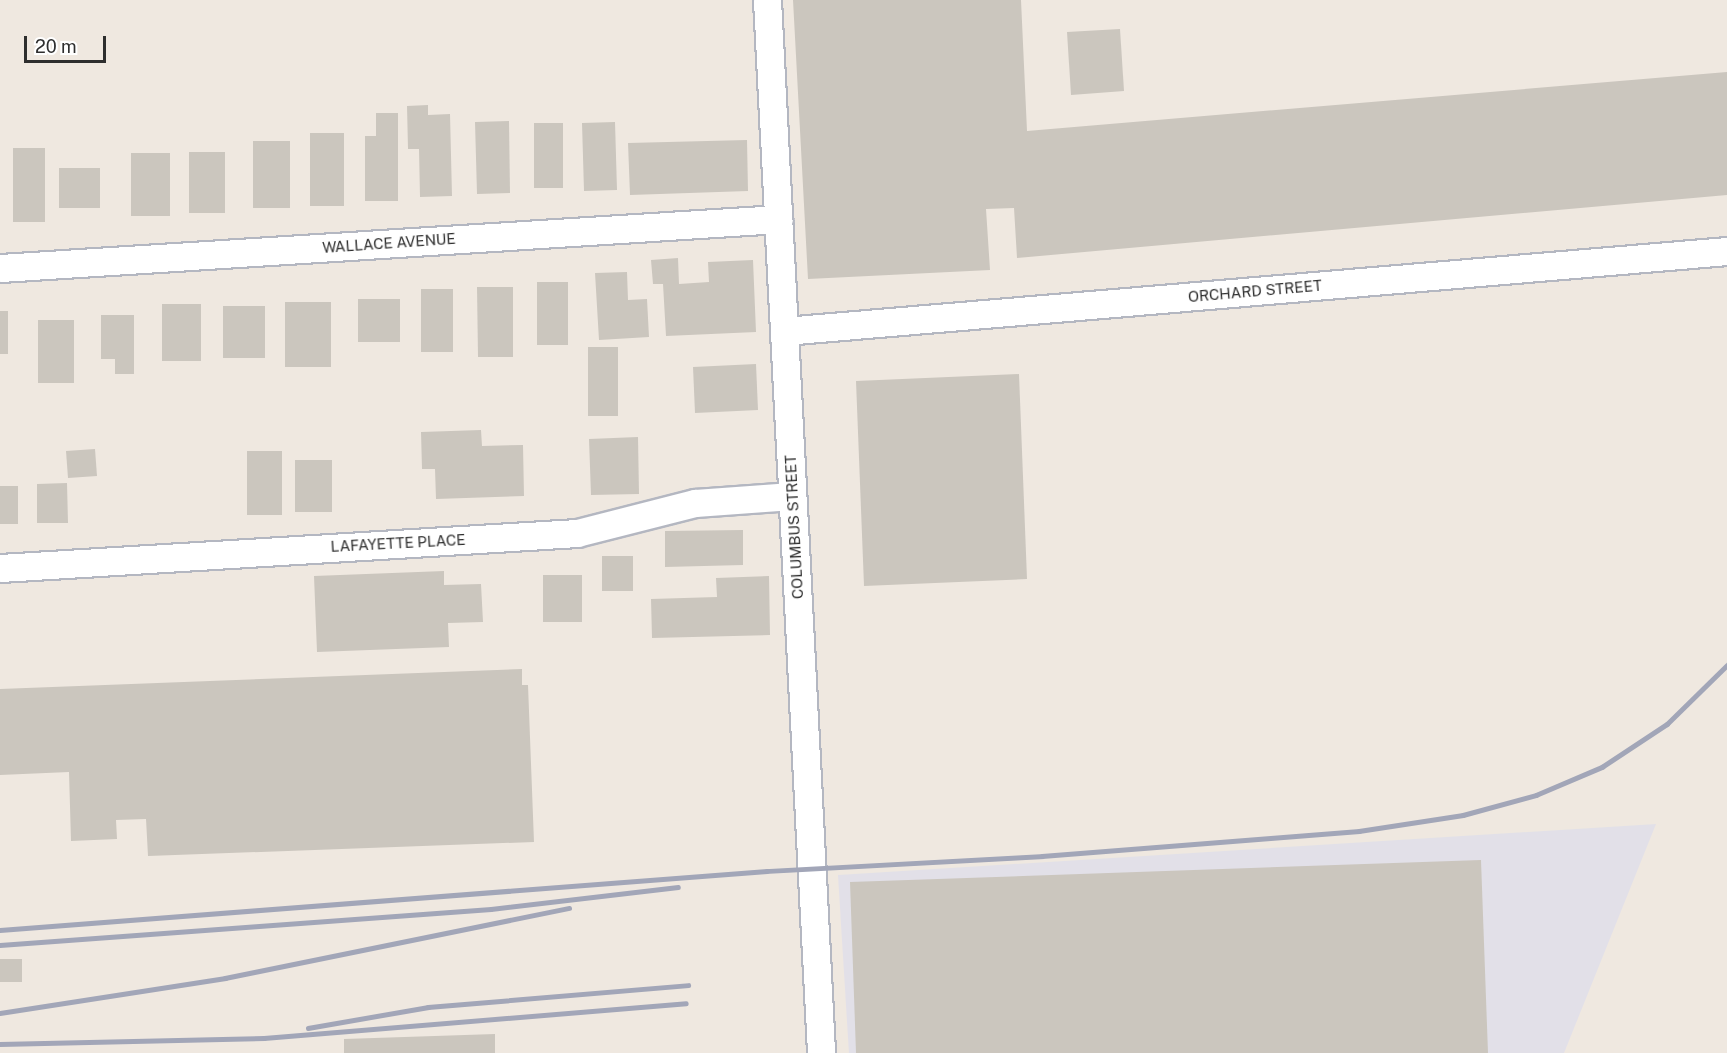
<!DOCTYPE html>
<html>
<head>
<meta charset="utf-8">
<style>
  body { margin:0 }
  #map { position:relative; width:1727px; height:1053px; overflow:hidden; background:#efe8e0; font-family:"Public Sans",sans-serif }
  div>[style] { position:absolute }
  .industrial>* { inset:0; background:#e2e0e8 }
  .building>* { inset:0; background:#cbc6be }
  .roads { filter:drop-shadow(2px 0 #b4b7c1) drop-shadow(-2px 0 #b4b7c1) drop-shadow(0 2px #b4b7c1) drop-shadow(0 -2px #b4b7c1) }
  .minor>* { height:27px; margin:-13.5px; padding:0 13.5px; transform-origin:13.5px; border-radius:13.5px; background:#fff }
  .rail>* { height:4.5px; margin:-2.25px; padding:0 2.25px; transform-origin:2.25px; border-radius:2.25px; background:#a2a6b8 }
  span { translate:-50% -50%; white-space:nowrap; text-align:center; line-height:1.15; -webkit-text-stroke:4.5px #fff; paint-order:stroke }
  .street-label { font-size:15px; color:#2e2e2e }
  .scale { position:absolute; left:24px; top:36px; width:82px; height:27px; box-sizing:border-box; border:3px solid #2e2e2e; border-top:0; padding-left:8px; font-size:18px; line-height:21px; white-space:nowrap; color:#2e2e2e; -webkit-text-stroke:4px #fff; paint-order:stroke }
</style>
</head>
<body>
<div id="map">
  <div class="industrial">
    <i style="clip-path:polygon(1656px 824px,1564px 1053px,849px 1053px,838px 875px)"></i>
  </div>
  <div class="building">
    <i style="clip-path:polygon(793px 0,1021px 0,1027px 131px,1727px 72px,1727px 195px,1017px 258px,1014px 208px,986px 209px,990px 270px,808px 279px)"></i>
    <i style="clip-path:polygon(1120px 29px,1124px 91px,1071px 95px,1067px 32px)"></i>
    <i style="clip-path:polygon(428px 105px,428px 115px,450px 114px,452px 196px,420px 197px,419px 149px,408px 149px,407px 106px)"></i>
    <i style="clip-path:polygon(376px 113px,398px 113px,398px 201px,365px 201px,365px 136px,376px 136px)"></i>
    <i style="clip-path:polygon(509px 121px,510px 193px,477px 194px,475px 122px)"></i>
    <i style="clip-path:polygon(615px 122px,617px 190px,584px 191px,582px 123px)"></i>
    <i style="clip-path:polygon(534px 123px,563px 123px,563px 188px,534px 188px)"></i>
    <i style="clip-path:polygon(310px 133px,344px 133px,344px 206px,310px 206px)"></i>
    <i style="clip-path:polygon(747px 140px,748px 191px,630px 195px,628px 143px)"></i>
    <i style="clip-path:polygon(253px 141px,290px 141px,290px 208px,253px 208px)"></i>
    <i style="clip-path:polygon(13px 148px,45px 148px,45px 222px,13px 222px)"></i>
    <i style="clip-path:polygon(189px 152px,225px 152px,225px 213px,189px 213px)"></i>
    <i style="clip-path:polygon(131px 153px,170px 153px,170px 216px,131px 216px)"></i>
    <i style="clip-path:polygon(59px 168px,100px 168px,100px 208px,59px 208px)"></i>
    <i style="clip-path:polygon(678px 258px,679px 284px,709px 282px,708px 262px,753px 260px,756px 332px,666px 336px,663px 284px,653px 284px,651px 260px)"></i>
    <i style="clip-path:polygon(627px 272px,628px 300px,647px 299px,649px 337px,599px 340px,595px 273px)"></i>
    <i style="clip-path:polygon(537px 282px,568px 282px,568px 345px,537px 345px)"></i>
    <i style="clip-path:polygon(477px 287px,513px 287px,513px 357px,478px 357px)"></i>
    <i style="clip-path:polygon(421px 289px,453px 289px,453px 352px,421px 352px)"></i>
    <i style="clip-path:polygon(358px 299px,400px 299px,400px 342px,358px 342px)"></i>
    <i style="clip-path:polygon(285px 302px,331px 302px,331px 367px,285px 367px)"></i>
    <i style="clip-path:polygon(162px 304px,201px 304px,201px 361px,162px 361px)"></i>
    <i style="clip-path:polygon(223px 306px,265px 306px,265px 358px,223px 358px)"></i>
    <i style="clip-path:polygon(0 311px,8px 311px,8px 354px,0 354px)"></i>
    <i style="clip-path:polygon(101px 315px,134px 315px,134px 374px,115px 374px,115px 359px,101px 359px)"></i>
    <i style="clip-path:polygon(38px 320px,74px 320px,74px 383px,38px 383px)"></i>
    <i style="clip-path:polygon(588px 347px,618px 347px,618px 416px,588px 416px)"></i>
    <i style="clip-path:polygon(756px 364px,758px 410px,695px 413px,693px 367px)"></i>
    <i style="clip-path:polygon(1019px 374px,1027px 579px,864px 586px,856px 381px)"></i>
    <i style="clip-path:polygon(481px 430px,482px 446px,523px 445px,524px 496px,436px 499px,435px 469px,422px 469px,421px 432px)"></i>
    <i style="clip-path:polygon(638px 437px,639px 494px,591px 495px,589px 439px)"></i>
    <i style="clip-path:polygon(95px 449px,97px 476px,68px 478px,66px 451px)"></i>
    <i style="clip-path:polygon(247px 451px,282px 451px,282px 515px,247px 515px)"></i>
    <i style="clip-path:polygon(295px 460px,332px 460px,332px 512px,295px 512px)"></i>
    <i style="clip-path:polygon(67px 483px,68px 523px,37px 523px,37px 484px)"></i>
    <i style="clip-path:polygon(0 486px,18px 486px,18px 524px,0 524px)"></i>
    <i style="clip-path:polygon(743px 530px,743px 565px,665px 567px,665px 531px)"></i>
    <i style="clip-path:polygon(602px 556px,633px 556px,633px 591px,602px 591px)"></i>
    <i style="clip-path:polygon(444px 571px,444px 585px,481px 584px,483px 622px,448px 623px,449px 647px,317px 652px,314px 576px)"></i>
    <i style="clip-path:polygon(543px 575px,582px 575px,582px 622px,543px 622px)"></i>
    <i style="clip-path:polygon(769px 576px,770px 635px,652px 638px,651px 599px,717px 597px,716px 578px)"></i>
    <i style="clip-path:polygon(522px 669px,522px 685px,528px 685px,534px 842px,148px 856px,146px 819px,116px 820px,117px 839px,71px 841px,69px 772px,0 775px,0 689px)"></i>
    <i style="clip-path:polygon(1481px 860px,1488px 1053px,856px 1053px,850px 882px)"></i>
    <i style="clip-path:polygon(0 959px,22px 959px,22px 982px,0 982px)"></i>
    <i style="clip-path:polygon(495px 1034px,495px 1053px,344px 1053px,344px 1039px)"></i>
  </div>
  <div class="roads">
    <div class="minor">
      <i style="left:767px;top:0;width:1054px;rotate:87.06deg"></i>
      <i style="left:0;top:268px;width:780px;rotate:-3.6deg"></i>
      <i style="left:784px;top:331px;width:946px;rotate:-4.85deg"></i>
      <i style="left:0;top:568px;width:578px;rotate:-3.47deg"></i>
      <i style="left:577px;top:533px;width:122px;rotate:-14.3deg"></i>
      <i style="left:695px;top:503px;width:97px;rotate:-4.1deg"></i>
    </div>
  </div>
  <div class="rail">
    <i style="left:0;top:930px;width:769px;rotate:-4.4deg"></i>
    <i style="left:767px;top:871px;width:275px;rotate:-3.1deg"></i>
    <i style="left:1042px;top:856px;width:318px;rotate:-4.5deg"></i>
    <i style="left:1359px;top:831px;width:105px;rotate:-8.7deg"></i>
    <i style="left:1463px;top:815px;width:76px;rotate:-15.3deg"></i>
    <i style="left:1536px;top:795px;width:72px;rotate:-23deg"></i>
    <i style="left:1602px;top:767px;width:78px;rotate:-33.5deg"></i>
    <i style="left:1667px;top:724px;width:84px;rotate:-44.5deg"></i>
    <i style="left:0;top:945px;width:492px;rotate:-4.2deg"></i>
    <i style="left:491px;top:909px;width:188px;rotate:-6.7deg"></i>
    <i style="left:0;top:1013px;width:228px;rotate:-8.8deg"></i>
    <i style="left:225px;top:978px;width:351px;rotate:-11.5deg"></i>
    <i style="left:308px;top:1028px;width:122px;rotate:-9.9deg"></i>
    <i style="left:428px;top:1007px;width:261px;rotate:-4.8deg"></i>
    <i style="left:0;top:1044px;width:264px;rotate:-1.3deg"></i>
    <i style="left:264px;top:1038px;width:423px;rotate:-4.7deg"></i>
  </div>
  <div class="street-label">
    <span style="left:389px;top:243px;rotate:-4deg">WALLACE AVENUE</span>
    <span style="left:1255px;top:291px;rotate:-5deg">ORCHARD STREET</span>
    <span style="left:794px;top:527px;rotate:-93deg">COLUMBUS STREET</span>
    <span style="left:398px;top:543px;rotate:-3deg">LAFAYETTE PLACE</span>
  </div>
  <div class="scale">20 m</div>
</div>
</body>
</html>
